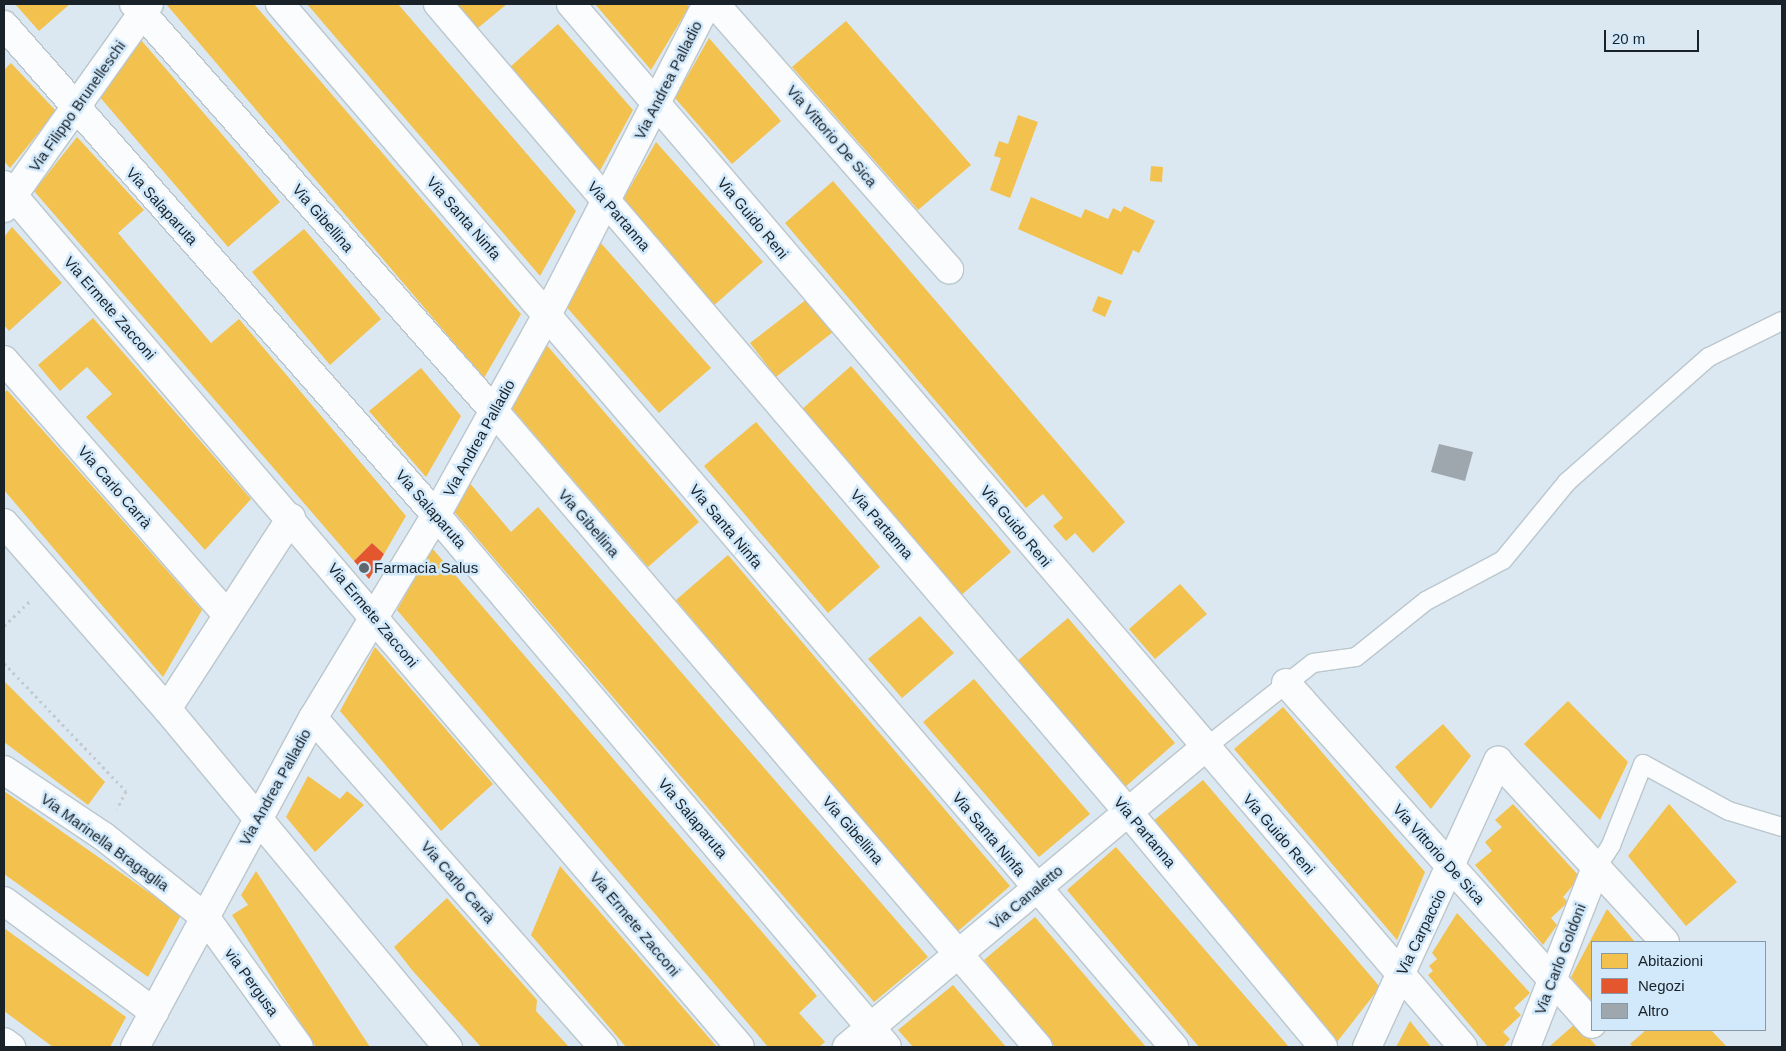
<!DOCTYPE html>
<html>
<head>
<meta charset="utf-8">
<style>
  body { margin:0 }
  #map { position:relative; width:1786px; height:1051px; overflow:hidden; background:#dbe8f1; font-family:Helvetica,sans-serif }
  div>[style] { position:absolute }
  .homes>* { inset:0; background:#f2c14e }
  .shops>* { inset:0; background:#e4572e }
  .building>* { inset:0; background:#9ea6ae }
  .path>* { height:3px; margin-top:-1.5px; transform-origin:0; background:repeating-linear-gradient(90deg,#c4c9cd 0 2.5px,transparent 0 6.5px) }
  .roads { filter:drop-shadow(1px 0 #bbc6cd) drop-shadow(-1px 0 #bbc6cd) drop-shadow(0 1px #bbc6cd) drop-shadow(0 -1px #bbc6cd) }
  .service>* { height:18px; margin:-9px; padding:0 9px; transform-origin:9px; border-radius:9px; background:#fafcfd }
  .minor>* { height:28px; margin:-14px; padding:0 14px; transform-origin:14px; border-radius:14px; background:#fafcfd }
  .dots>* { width:14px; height:14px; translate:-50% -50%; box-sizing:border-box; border:2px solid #d1e9fb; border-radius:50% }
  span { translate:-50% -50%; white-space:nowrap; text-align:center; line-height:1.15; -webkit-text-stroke:5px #d1e9fb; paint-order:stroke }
  .street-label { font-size:15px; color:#192229 }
  .poi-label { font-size:15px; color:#192229 }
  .left { translate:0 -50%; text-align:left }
  .frame { position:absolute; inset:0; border:5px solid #192229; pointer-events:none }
  .legend { position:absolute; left:1591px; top:941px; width:175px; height:90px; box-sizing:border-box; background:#d1e9fb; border:1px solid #8799a7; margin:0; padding:6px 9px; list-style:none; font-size:15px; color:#192229 }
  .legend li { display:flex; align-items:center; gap:10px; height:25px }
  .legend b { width:25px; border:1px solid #8799a7 }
  .scale { position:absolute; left:1604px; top:30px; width:95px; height:22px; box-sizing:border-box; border:2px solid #192229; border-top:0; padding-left:6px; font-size:15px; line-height:18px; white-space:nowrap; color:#192229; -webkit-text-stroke:4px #d1e9fb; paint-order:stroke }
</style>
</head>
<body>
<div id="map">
  <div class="homes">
    <i style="clip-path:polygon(15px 4px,70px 4px,39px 31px)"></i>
    <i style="clip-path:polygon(166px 4px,254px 4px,521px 314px,484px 378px)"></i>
    <i style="clip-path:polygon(307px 4px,398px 4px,576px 211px,540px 276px)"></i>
    <i style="clip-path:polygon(448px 4px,507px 4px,473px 32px)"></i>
    <i style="clip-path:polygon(595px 4px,686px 4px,689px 7px,651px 70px)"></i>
    <i style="clip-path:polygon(846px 21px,971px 165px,918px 210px,792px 67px)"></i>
    <i style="clip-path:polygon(558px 24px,633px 110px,597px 176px,509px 68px)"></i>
    <i style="clip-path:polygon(709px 38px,781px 121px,732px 164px,675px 98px)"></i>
    <i style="clip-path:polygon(141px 40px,280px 202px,228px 247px,99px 96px)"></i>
    <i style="clip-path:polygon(11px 63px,56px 111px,10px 168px,4px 161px,4px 70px)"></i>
    <i style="clip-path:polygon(1018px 115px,1038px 122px,1010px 198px,990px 190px,1001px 158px,994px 156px,999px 141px,1008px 144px)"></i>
    <i style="clip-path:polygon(77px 137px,144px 210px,118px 233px,211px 343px,239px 319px,406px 516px,384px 554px,372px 543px,354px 561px,34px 191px)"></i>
    <i style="clip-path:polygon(656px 142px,763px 262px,711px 308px,621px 203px)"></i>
    <i style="clip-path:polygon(1151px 166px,1163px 167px,1162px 182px,1150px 181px)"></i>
    <i style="clip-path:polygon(833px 181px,1125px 522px,1093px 553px,1075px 533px,1066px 541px,1053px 526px,1063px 518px,1043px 494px,1026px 508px,785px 223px)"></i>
    <i style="clip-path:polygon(1031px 197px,1081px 218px,1085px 209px,1108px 219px,1113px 208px,1121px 212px,1124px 206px,1155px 221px,1139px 253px,1133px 250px,1122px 275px,1018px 229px)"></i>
    <i style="clip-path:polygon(12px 227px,62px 283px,9px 331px,4px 325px,4px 237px)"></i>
    <i style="clip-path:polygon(304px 229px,381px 319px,330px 365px,252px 272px)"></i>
    <i style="clip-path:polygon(600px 242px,711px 368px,659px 413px,564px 304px)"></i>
    <i style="clip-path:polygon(1098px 296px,1112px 301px,1105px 317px,1092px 311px)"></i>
    <i style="clip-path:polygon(807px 299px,833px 332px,776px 377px,750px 343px)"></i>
    <i style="clip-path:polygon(93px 318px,251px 499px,205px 550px,86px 417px,112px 394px,87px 367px,60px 391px,38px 365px)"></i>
    <i style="clip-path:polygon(544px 342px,699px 522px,648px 567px,509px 405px)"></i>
    <i style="clip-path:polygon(851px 366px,1011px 552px,958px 598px,800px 411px)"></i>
    <i style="clip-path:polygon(421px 368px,461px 416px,426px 477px,369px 411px)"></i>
    <i style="clip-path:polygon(7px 390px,202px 610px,163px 677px,4px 490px,4px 393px)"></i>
    <i style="clip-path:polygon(756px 422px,880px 567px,828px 613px,704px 466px)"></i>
    <i style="clip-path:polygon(468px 481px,511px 532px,538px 507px,928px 957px,874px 1002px,451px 508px)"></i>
    <i style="clip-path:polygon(432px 548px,817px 996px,799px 1013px,825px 1042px,819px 1047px,768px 1047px,397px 610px)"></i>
    <i style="clip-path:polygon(728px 555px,1010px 886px,957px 932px,676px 600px)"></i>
    <i style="clip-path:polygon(1180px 584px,1207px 614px,1155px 659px,1129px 629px)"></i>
    <i style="clip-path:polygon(920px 616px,954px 653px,902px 698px,868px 659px)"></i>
    <i style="clip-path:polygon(1068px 618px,1175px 743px,1124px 788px,1016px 662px)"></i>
    <i style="clip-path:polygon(375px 647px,493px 784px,441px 831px,340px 711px)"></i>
    <i style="clip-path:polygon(974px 679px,1090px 814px,1039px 857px,923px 722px)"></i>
    <i style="clip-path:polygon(4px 681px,105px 782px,88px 805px,4px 742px)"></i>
    <i style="clip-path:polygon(1568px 701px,1628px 762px,1600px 820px,1524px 744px)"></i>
    <i style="clip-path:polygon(1283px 707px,1425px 872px,1397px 940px,1234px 749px)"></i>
    <i style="clip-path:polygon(1443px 724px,1471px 756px,1431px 809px,1395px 767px)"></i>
    <i style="clip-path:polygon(308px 776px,340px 799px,347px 791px,364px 805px,315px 852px,286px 817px)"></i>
    <i style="clip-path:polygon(1203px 780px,1380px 987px,1337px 1042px,1152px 822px)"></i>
    <i style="clip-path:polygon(4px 791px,181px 915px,148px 977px,4px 874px)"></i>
    <i style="clip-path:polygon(1513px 804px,1580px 877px,1563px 897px,1568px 902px,1551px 918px,1557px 925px,1543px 945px,1475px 865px,1492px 851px,1485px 842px,1502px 827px,1495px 820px)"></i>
    <i style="clip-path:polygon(1669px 804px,1737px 882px,1686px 926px,1628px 856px)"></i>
    <i style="clip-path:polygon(1116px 847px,1205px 950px,1289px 1047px,1199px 1047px,1067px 890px)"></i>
    <i style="clip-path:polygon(560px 866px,678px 1002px,717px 1047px,626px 1047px,531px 935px)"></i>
    <i style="clip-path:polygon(256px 871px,324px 977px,370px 1047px,316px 1047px,286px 1001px,232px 915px,248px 905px,241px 895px)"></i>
    <i style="clip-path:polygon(447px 898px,537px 1000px,536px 1011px,569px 1047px,481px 1047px,412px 970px,394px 947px)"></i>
    <i style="clip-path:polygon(1607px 909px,1635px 942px,1592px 942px,1592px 1003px,1571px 977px)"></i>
    <i style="clip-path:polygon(1457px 913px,1530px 993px,1514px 1008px,1521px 1015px,1503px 1032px,1510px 1039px,1503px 1047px,1488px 1047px,1428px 975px,1433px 971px,1429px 966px,1437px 959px,1432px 953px)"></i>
    <i style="clip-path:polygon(1035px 917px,1146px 1047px,1055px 1047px,984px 960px)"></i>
    <i style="clip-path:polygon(4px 928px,126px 1017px,110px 1047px,53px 1047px,4px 1011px)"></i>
    <i style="clip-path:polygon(953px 985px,983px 1020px,1006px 1047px,913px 1047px,898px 1030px)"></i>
    <i style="clip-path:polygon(1410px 1021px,1431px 1047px,1396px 1047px)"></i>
    <i style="clip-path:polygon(1576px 1023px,1597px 1047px,1552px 1047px,1550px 1046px)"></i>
    <i style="clip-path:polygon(1646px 1030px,1711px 1030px,1727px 1047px,1633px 1047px,1630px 1044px)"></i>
  </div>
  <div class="shops">
    <i style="clip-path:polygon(372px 543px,384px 554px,369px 579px,354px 561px)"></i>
  </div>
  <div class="building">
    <i style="clip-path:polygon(1439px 444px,1473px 452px,1465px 481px,1431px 472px)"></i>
  </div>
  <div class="path">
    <i style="left:4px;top:626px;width:39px;rotate:-44deg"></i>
    <i style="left:4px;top:663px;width:177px;rotate:46.4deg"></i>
    <i style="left:126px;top:791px;width:20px;rotate:117deg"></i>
  </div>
  <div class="roads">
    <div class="service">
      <i style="left:1205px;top:748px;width:137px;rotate:-38.2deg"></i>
      <i style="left:1313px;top:663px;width:43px;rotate:-7.9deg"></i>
      <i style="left:1356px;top:657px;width:90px;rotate:-38.7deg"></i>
      <i style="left:1426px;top:601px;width:87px;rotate:-28deg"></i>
      <i style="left:1503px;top:560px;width:101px;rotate:-50.6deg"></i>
      <i style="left:1567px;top:482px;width:189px;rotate:-41.4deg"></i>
      <i style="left:1709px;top:357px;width:81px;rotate:-26.3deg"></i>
      <i style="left:1595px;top:870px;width:30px;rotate:-57deg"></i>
      <i style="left:1611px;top:845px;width:87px;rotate:-68.4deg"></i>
      <i style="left:1643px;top:764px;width:98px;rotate:28.7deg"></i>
      <i style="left:1729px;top:811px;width:55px;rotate:16.8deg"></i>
    </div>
    <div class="minor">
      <i style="left:134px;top:4px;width:543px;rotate:48.51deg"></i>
      <i style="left:494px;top:411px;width:837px;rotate:49.46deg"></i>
      <i style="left:280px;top:4px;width:1374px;rotate:49.4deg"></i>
      <i style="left:438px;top:4px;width:1064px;rotate:49.5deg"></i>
      <i style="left:1129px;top:813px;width:304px;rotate:50.3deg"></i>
      <i style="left:571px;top:4px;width:1372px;rotate:49.46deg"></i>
      <i style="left:715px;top:4px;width:354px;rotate:48.6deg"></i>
      <i style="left:4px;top:25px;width:653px;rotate:48.6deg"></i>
      <i style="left:436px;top:515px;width:697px;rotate:49.71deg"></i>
      <i style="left:4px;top:185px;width:1133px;rotate:49.51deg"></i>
      <i style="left:4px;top:208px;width:250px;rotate:-54.6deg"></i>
      <i style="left:4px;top:360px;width:337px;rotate:48.8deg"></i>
      <i style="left:4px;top:523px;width:247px;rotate:48.8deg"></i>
      <i style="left:167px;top:709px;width:440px;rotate:50.3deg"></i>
      <i style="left:1286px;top:683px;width:458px;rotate:48.1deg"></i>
      <i style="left:167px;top:709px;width:228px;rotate:-57deg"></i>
      <i style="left:313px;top:718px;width:439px;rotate:48.6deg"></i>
      <i style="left:4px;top:770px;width:119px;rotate:33.7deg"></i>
      <i style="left:103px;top:836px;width:130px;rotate:38.5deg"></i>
      <i style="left:205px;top:917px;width:160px;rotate:54.1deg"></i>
      <i style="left:4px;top:901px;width:187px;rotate:36.5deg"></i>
      <i style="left:4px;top:1042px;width:9px;rotate:36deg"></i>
      <i style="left:135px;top:1047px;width:374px;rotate:-61.6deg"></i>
      <i style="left:313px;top:718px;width:237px;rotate:-58.8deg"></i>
      <i style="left:436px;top:515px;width:229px;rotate:-61deg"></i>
      <i style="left:547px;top:315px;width:350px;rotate:-62.8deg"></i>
      <i style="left:847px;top:1047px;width:466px;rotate:-39.9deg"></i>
      <i style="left:1367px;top:1047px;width:315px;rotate:-65.4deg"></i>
      <i style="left:1498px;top:761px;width:246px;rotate:47.3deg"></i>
      <i style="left:1526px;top:1047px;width:190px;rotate:-68.7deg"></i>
    </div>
  </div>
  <div class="dots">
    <i style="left:364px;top:568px;background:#5d676f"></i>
  </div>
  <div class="street-label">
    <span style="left:668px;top:80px;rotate:-63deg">Via Andrea Palladio</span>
    <span style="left:77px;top:106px;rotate:-55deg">Via Filippo Brunelleschi</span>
    <span style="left:832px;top:136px;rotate:49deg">Via Vittorio De Sica</span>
    <span style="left:162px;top:206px;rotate:48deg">Via Salaparuta</span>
    <span style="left:619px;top:216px;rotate:49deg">Via Partanna</span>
    <span style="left:323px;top:218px;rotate:49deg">Via Gibellina</span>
    <span style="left:464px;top:218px;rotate:49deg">Via Santa Ninfa</span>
    <span style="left:753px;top:218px;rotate:50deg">Via Guido Reni</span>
    <span style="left:110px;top:308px;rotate:49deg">Via Ermete Zacconi</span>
    <span style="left:479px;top:438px;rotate:-61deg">Via Andrea Palladio</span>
    <span style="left:115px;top:487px;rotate:49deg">Via Carlo Carrà</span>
    <span style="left:431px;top:509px;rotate:49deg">Via Salaparuta</span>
    <span style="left:589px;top:523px;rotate:49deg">Via Gibellina</span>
    <span style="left:882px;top:524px;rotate:49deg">Via Partanna</span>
    <span style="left:726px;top:526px;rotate:50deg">Via Santa Ninfa</span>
    <span style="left:1016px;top:526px;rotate:50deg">Via Guido Reni</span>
    <span style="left:373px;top:615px;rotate:50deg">Via Ermete Zacconi</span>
    <span style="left:275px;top:787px;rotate:-61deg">Via Andrea Palladio</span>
    <span style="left:693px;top:818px;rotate:50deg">Via Salaparuta</span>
    <span style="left:853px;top:830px;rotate:49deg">Via Gibellina</span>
    <span style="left:1145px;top:832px;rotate:50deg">Via Partanna</span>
    <span style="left:989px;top:834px;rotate:50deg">Via Santa Ninfa</span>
    <span style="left:1279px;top:834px;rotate:49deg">Via Guido Reni</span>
    <span style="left:105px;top:842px;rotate:36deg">Via Marinella Bragaglia</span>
    <span style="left:1439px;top:854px;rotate:48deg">Via Vittorio De Sica</span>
    <span style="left:458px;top:882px;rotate:49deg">Via Carlo Carrà</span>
    <span style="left:1026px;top:897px;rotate:-40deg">Via Canaletto</span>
    <span style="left:635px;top:924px;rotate:50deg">Via Ermete Zacconi</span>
    <span style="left:1421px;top:932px;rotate:-64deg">Via Carpaccio</span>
    <span style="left:1560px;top:959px;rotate:-69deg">Via Carlo Goldoni</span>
    <span style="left:252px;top:982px;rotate:54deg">via Pergusa</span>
  </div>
  <div class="poi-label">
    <span class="left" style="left:374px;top:568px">Farmacia Salus</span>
  </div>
  <div class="frame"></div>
  <ul class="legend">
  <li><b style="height:14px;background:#f2c14e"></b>Abitazioni</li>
  <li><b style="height:14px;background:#e4572e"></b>Negozi</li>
  <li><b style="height:14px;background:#9ea6ae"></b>Altro</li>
  </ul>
  <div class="scale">20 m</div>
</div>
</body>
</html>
